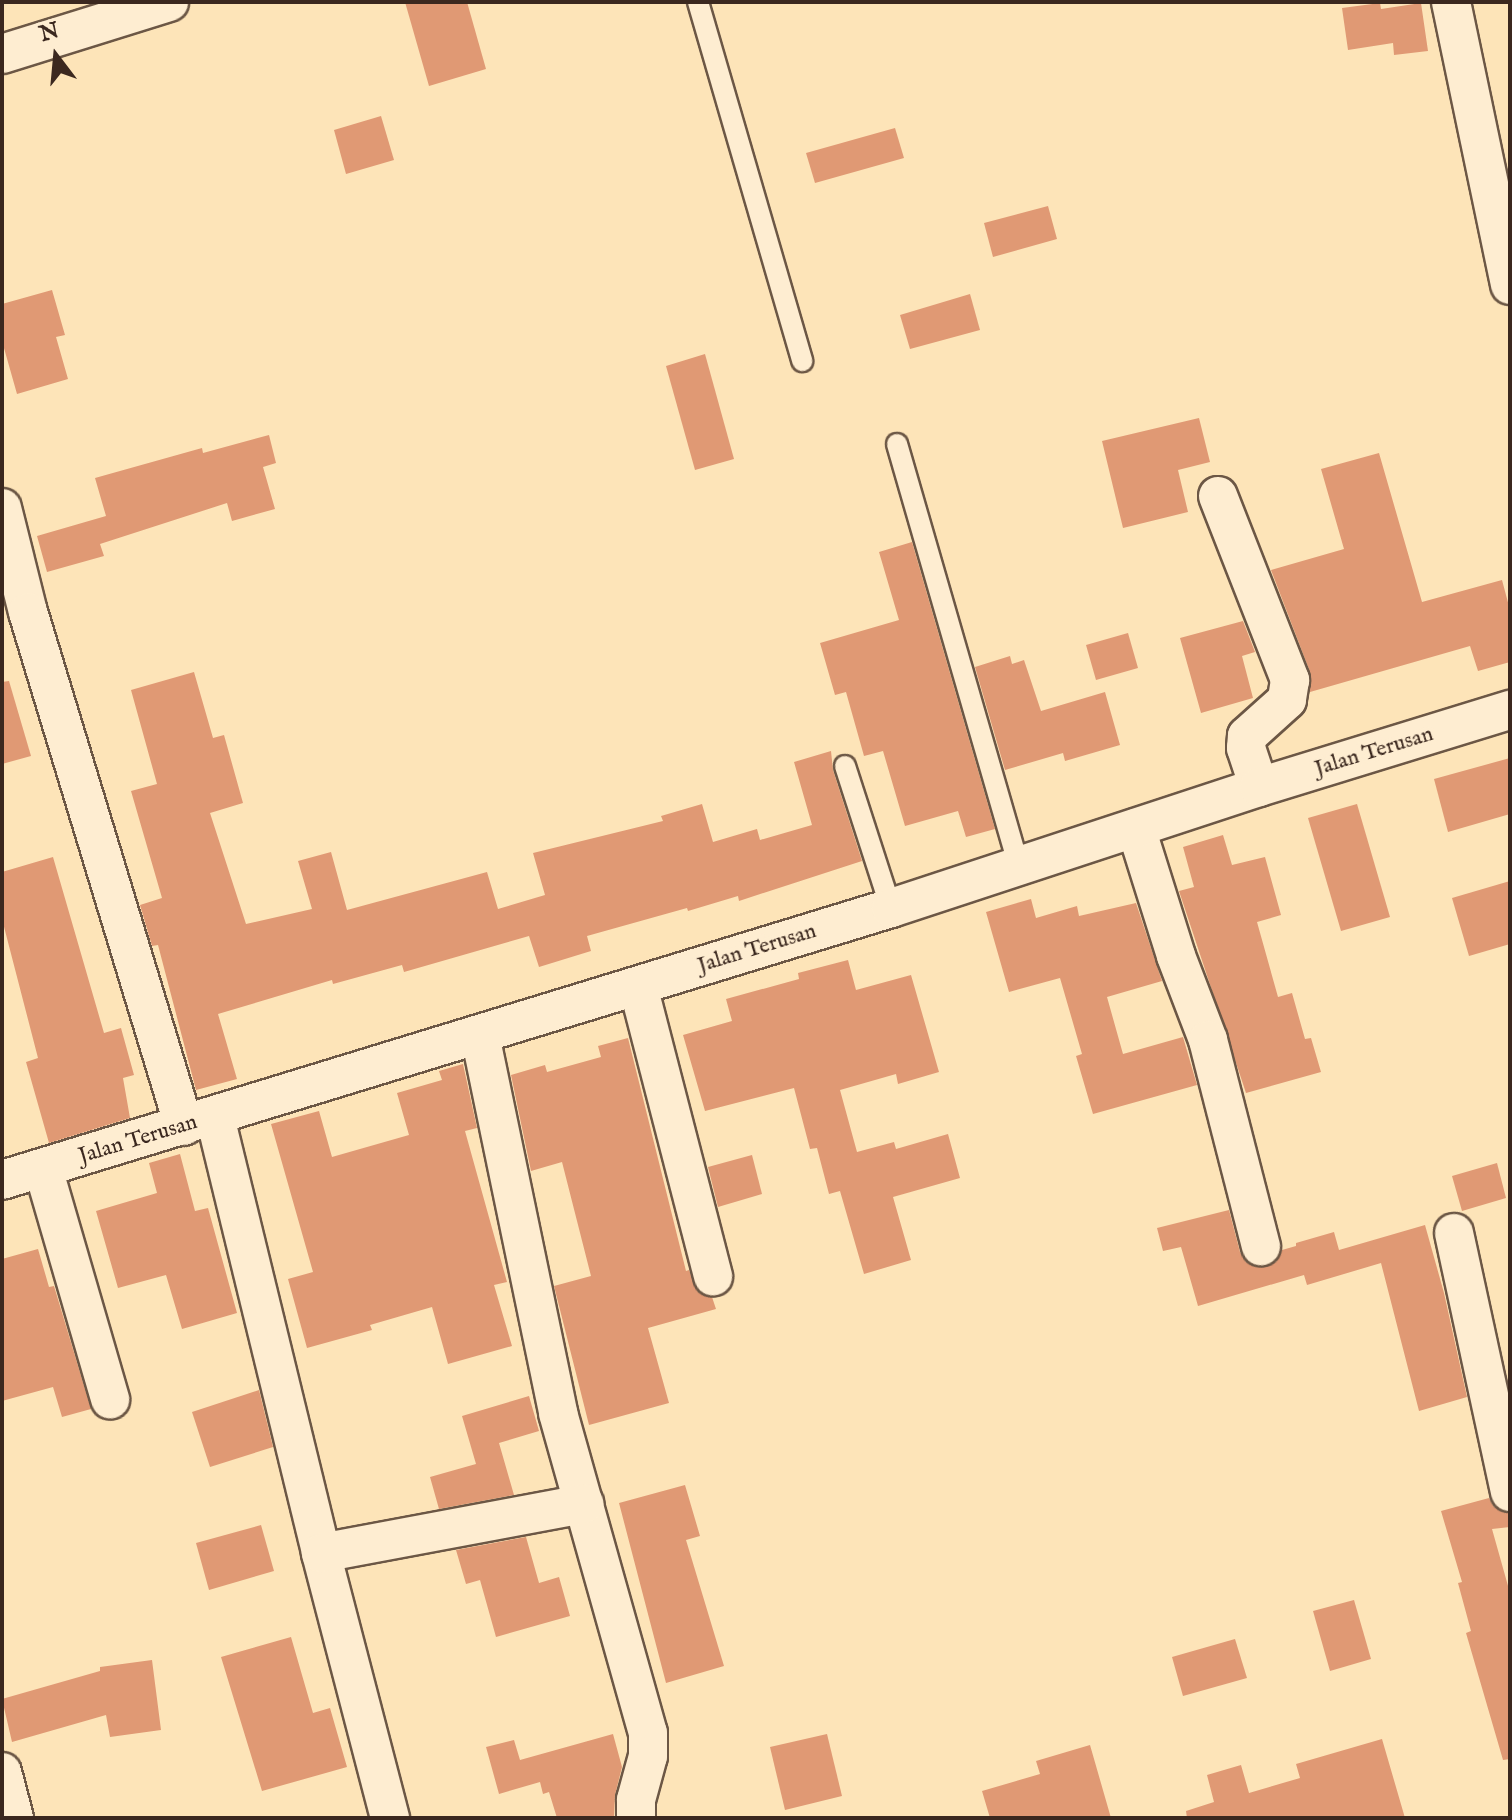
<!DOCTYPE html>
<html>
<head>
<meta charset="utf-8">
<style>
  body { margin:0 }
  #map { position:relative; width:1512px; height:1820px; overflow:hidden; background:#fde4b8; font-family:"IM FELL English",serif }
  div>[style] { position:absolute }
  .building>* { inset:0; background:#e09974 }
  .roads { filter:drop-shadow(2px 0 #6c5745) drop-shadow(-2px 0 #6c5745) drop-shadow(0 2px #6c5745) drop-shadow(0 -2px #6c5745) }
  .service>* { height:20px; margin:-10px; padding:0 10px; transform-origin:10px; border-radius:10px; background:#feedd1 }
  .minor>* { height:38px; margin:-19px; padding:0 19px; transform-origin:19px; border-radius:19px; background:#feedd1 }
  span { translate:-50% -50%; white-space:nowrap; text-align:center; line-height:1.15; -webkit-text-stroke:8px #feedd1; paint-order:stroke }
  .street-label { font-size:22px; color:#3b281f }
  .frame { position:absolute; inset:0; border:4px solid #3b281f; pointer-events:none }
  .north { position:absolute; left:16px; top:16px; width:80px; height:80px; -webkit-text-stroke:6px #feedd1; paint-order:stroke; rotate:344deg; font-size:22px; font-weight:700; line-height:32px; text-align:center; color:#3b281f }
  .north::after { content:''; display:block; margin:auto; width:28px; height:36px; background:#3b281f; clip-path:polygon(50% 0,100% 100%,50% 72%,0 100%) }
</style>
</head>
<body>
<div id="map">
  <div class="building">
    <i style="clip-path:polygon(405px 2px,467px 2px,486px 69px,429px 86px)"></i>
    <i style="clip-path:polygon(1380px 3px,1381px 9px,1421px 3px,1428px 51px,1394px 55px,1393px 43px,1348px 50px,1342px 8px)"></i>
    <i style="clip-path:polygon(381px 116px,394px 160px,346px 174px,334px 130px)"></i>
    <i style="clip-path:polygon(895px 128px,904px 158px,815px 183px,806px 153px)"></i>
    <i style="clip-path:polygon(1048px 206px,1057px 239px,993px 257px,984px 223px)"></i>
    <i style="clip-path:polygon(52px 290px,65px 335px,56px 337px,68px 379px,17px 394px,2px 341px,2px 304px)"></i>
    <i style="clip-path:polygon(970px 294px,980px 330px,910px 349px,900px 315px)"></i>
    <i style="clip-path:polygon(705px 354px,734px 459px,695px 470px,666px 366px)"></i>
    <i style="clip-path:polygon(1199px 418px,1210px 462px,1178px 470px,1188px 512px,1123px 528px,1102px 441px)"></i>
    <i style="clip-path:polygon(269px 435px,276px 463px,263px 467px,275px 509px,232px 521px,227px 503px,100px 544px,104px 556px,47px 572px,37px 536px,106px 516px,95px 478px,202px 448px,203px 453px)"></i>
    <i style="clip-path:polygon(1379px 453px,1422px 602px,1502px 580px,1510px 610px,1510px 662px,1478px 671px,1470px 646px,1310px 692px,1310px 672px,1271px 570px,1344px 549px,1321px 469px)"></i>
    <i style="clip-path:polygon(912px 542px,995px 829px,966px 837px,958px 811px,905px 826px,883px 751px,864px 756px,846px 692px,835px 695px,820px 643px,899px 620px,879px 552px)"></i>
    <i style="clip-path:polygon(1243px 621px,1255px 652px,1242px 656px,1253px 698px,1201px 713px,1180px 638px)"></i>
    <i style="clip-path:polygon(1128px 633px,1138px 668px,1096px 680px,1086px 645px)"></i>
    <i style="clip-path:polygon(1010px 656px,1012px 664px,1024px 660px,1041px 711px,1105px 692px,1120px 745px,1065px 761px,1063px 753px,1005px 770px,975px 667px)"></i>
    <i style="clip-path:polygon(194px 672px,213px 738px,224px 735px,243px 803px,210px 813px,246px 924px,312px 909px,298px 861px,331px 852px,347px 910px,487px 872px,498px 909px,545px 895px,533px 853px,663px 821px,661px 816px,702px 804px,713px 842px,757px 829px,760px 840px,812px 825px,794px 762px,831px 751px,833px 770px,862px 861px,739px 901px,738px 896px,688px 911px,687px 908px,587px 936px,591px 951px,539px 967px,529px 936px,404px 972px,402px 965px,333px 984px,332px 980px,218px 1014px,237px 1079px,196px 1090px,158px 945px,152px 946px,140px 905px,162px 898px,131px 791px,157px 784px,131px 690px)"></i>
    <i style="clip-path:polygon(9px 681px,31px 756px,2px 764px,2px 682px)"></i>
    <i style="clip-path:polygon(1510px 758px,1510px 814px,1448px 832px,1434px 779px)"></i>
    <i style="clip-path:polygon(1357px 804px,1390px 917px,1341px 931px,1308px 818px)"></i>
    <i style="clip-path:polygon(1223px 835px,1232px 865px,1265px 857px,1281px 915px,1257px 922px,1278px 997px,1292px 993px,1305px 1039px,1311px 1038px,1321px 1072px,1246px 1093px,1179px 891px,1194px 887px,1183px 847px)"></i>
    <i style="clip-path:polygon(53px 857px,104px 1033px,121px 1028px,134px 1075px,123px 1078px,130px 1118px,49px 1143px,26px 1062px,38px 1058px,2px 919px,2px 872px)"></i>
    <i style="clip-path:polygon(1510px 881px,1510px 944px,1469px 956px,1452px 898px)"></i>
    <i style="clip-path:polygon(1031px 899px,1036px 918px,1077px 906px,1079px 916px,1136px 903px,1162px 981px,1107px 997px,1123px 1054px,1183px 1037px,1197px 1085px,1093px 1114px,1076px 1056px,1082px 1054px,1060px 978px,1009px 992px,986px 912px)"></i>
    <i style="clip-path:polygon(848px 960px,856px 990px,911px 975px,939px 1072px,898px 1084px,896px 1074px,840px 1090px,857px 1152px,894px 1142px,896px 1149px,948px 1134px,960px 1178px,893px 1197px,911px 1260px,864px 1274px,840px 1191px,829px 1194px,817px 1148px,810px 1149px,794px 1088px,705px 1111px,683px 1035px,732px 1021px,726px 999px,799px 979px,798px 973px)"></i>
    <i style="clip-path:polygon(628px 1038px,686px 1271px,689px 1270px,698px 1292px,712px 1297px,716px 1309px,648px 1328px,669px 1403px,589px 1425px,554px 1286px,591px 1276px,562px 1162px,531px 1171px,511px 1075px,545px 1065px,547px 1072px,601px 1057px,598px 1046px)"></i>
    <i style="clip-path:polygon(463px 1064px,477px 1128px,465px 1131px,507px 1282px,494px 1285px,512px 1346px,448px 1364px,432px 1307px,370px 1325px,372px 1330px,307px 1348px,288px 1279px,313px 1272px,271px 1124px,319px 1111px,332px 1157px,409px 1135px,397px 1093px,442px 1080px,439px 1071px)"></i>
    <i style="clip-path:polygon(180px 1154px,195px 1211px,208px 1208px,237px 1313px,182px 1329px,166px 1275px,118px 1288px,96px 1211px,157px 1193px,149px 1163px)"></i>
    <i style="clip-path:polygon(752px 1155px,762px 1194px,718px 1207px,708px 1167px)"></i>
    <i style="clip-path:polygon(1497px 1163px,1506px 1198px,1462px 1211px,1452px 1176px)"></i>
    <i style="clip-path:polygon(1229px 1210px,1240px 1252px,1246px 1262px,1256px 1267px,1276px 1262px,1282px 1250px,1296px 1246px,1296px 1243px,1334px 1232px,1339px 1250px,1425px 1225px,1444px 1293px,1467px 1397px,1419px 1411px,1381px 1263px,1307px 1285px,1304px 1275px,1198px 1306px,1181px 1247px,1163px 1251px,1157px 1228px)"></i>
    <i style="clip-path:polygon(38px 1249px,49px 1287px,54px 1286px,91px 1409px,62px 1417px,53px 1387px,2px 1401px,2px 1259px)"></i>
    <i style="clip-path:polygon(259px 1390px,273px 1447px,210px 1467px,192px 1412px)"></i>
    <i style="clip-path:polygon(529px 1396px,539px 1431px,499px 1443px,514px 1495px,439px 1509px,430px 1477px,476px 1464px,462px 1416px)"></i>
    <i style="clip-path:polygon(685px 1485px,700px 1536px,686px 1540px,724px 1666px,666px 1683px,619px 1503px)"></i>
    <i style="clip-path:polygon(1489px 1498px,1494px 1507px,1510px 1513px,1510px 1527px,1492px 1529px,1510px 1593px,1510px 1759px,1503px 1760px,1466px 1633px,1471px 1631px,1458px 1583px,1462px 1582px,1441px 1511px)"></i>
    <i style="clip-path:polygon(261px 1525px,274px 1571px,209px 1590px,196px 1543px)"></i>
    <i style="clip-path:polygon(526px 1537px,539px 1583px,559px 1577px,570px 1616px,496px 1637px,480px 1580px,466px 1584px,456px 1550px)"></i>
    <i style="clip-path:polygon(1354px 1600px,1371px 1659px,1330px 1671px,1313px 1611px)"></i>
    <i style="clip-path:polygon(291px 1637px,313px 1713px,330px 1708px,347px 1767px,262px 1791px,221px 1657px)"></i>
    <i style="clip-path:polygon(1235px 1639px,1247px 1678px,1183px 1696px,1172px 1657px)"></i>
    <i style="clip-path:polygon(152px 1660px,161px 1730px,110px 1737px,106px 1715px,12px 1742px,2px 1699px,100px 1671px,100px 1667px)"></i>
    <i style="clip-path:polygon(613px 1734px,622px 1767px,615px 1795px,614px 1818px,557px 1818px,549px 1792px,543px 1794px,540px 1782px,499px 1794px,486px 1747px,514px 1740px,520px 1760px)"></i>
    <i style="clip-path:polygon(827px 1734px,842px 1796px,785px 1810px,770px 1747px)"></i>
    <i style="clip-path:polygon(1382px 1739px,1405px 1818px,1187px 1818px,1186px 1811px,1214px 1802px,1207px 1775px,1241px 1765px,1249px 1793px,1300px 1778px,1296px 1764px)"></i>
    <i style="clip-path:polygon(1090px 1745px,1111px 1818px,990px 1818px,982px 1791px,1040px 1774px,1036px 1761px)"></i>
  </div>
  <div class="roads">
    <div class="service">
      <i style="left:698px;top:2px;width:374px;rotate:73.8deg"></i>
      <i style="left:897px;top:444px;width:439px;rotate:73.9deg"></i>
      <i style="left:845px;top:766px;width:149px;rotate:72.1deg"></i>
    </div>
    <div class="minor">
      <i style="left:1451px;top:2px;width:289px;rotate:78.2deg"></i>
      <i style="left:2px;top:54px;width:175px;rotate:-17.3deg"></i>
      <i style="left:1218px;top:496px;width:198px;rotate:68.6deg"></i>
      <i style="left:1290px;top:680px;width:20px;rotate:99deg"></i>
      <i style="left:1287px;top:700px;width:54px;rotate:138deg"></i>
      <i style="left:1247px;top:736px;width:12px;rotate:95deg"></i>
      <i style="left:1246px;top:748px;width:41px;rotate:71.6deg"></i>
      <i style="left:2px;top:508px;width:107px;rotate:76deg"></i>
      <i style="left:28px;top:612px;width:537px;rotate:73.12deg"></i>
      <i style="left:1136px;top:828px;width:134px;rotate:72.6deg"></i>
      <i style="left:1176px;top:956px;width:90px;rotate:69.1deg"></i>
      <i style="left:1208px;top:1040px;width:213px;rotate:75.6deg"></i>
      <i style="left:638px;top:986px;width:300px;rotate:75.5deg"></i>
      <i style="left:480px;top:1035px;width:386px;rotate:78.3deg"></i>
      <i style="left:558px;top:1413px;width:332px;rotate:74.3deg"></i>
      <i style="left:648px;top:1733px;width:23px;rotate:90deg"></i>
      <i style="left:648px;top:1756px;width:46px;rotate:105.3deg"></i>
      <i style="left:636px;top:1800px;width:18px;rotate:90deg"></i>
      <i style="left:215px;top:1117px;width:449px;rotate:76.3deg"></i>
      <i style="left:321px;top:1553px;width:274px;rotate:75.4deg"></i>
      <i style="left:43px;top:1168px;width:241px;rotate:73.8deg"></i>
      <i style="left:2px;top:1180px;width:930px;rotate:-17.01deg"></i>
      <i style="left:891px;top:908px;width:387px;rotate:-18.2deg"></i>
      <i style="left:1259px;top:787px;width:263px;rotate:-17.1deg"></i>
      <i style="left:1454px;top:1233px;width:265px;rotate:77.8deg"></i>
      <i style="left:321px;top:1553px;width:268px;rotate:-10.6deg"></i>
      <i style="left:2px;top:1772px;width:48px;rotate:75.4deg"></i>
    </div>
  </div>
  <div class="street-label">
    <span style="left:1374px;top:752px;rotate:-17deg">Jalan Terusan</span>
    <span style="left:757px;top:949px;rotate:-17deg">Jalan Terusan</span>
    <span style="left:138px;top:1140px;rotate:-17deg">Jalan Terusan</span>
  </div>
  <div class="frame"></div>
  <div class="north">N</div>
</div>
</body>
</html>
